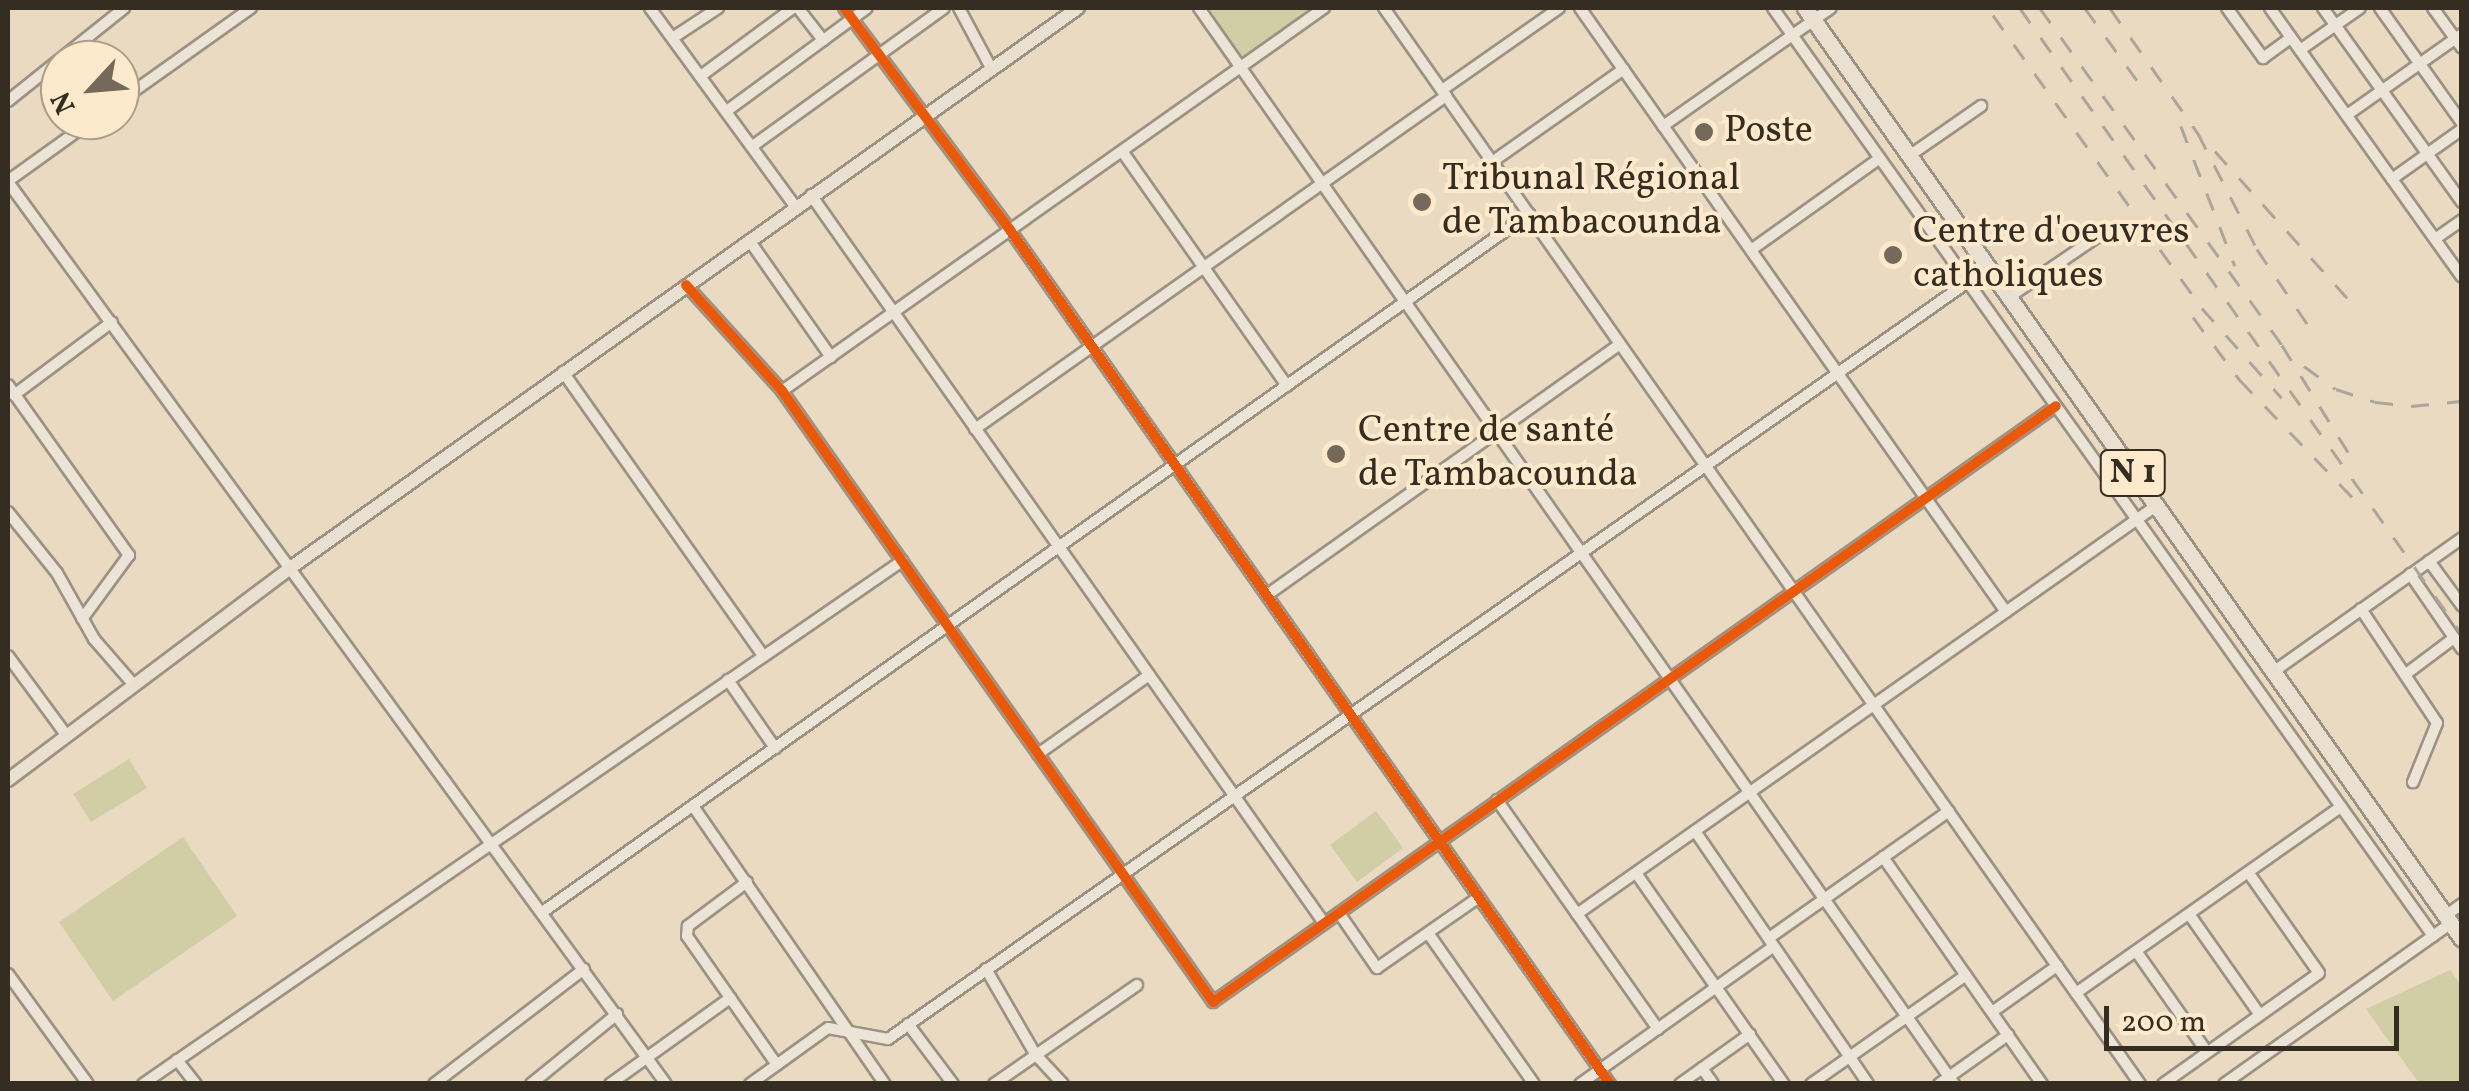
<!DOCTYPE html>
<html>
<head>
<meta charset="utf-8">
<style>
  body { margin:0 }
  #map { position:relative; width:2469px; height:1091px; overflow:hidden; background:#eadac2; font-family:Vollkorn,serif }
  div>[style] { position:absolute }
  .green>* { inset:0; background:#d1cda5 }
  .roads { filter:drop-shadow(2px 0 #9c9284) drop-shadow(-2px 0 #9c9284) drop-shadow(0 2px #9c9284) drop-shadow(0 -2px #9c9284) }
  .minor>* { height:10px; margin:-5px; padding:0 5px; transform-origin:5px; border-radius:5px; background:#ede4d8 }
  .major>* { height:12px; margin:-6px; padding:0 6px; transform-origin:6px; border-radius:6px; background:#eae0d1 }
  .highway>* { height:15px; margin:-7.5px; padding:0 7.5px; transform-origin:7.5px; border-radius:7.5px; background:#eae0d1 }
  .rail>* { height:2.5px; margin-top:-1.25px; transform-origin:0; background:repeating-linear-gradient(90deg,#aca59b 0 18px,transparent 0 36px) }
  .cycleway>* { height:10px; margin:-5px; padding:0 5px; transform-origin:5px; border-radius:5px; background:#e8590c }
  .dots>* { width:28px; height:28px; translate:-50% -50%; box-sizing:border-box; border:5px solid #fdeacc; border-radius:50% }
  span { translate:-50% -50%; white-space:nowrap; text-align:center; line-height:1.15; -webkit-text-stroke:8px #fdeacc; paint-order:stroke }
  .shield-label span { padding:2px 8px; background:#fdeacc; border:2px solid; border-radius:8px; -webkit-text-stroke-width:0 }
  .shield-label { font-size:35px; color:#352c22; font-weight:700 }
  .poi-label { font-size:38px; color:#352c22 }
  .left { translate:0 -50%; text-align:left }
  .frame { position:absolute; inset:0; border:10px solid #352c22; pointer-events:none }
  .north { position:absolute; left:40px; top:40px; width:100px; height:100px; box-sizing:border-box; background:#fdeacc; border:2px solid #ad9e88; border-radius:50%; rotate:244deg; font-size:28px; font-weight:700; line-height:40px; text-align:center; color:#352c22 }
  .north::after { content:''; display:block; margin:auto; width:35px; height:45px; background:#74695a; clip-path:polygon(50% 0,100% 100%,50% 72%,0 100%) }
  .scale { position:absolute; left:2104px; top:1006px; width:295px; height:45px; box-sizing:border-box; border:5px solid #352c22; border-top:0; padding-left:12px; font-size:30px; line-height:35px; white-space:nowrap; color:#352c22; -webkit-text-stroke:8px #fdeacc; paint-order:stroke }
</style>
</head>
<body>
<div id="map">
  <div class="green">
    <i style="clip-path:polygon(1207px 8px,1314px 8px,1243px 59px)"></i>
    <i style="clip-path:polygon(129px 759px,147px 788px,91px 822px,73px 794px)"></i>
    <i style="clip-path:polygon(1376px 811px,1403px 848px,1357px 882px,1330px 845px)"></i>
    <i style="clip-path:polygon(183px 837px,237px 916px,113px 1001px,59px 922px)"></i>
    <i style="clip-path:polygon(2450px 970px,2461px 985px,2461px 1083px,2419px 1083px,2366px 1009px)"></i>
  </div>
  <div class="roads">
    <div class="minor">
      <i style="left:650px;top:8px;width:245px;rotate:53.8deg"></i>
      <i style="left:798px;top:8px;width:41px;rotate:52deg"></i>
      <i style="left:844px;top:8px;width:277px;rotate:53.2deg"></i>
      <i style="left:1010px;top:230px;width:1044px;rotate:54.91deg"></i>
      <i style="left:959px;top:8px;width:68px;rotate:61.9deg"></i>
      <i style="left:1199px;top:8px;width:1314px;rotate:54.94deg"></i>
      <i style="left:1384px;top:8px;width:1315px;rotate:54.91deg"></i>
      <i style="left:1580px;top:8px;width:739px;rotate:54.8deg"></i>
      <i style="left:1773px;top:8px;width:1139px;rotate:54.58deg"></i>
      <i style="left:2227px;top:8px;width:62px;rotate:54.2deg"></i>
      <i style="left:2263px;top:58px;width:34px;rotate:-36deg"></i>
      <i style="left:2270px;top:8px;width:330px;rotate:54.5deg"></i>
      <i style="left:2323px;top:8px;width:239px;rotate:54.4deg"></i>
      <i style="left:2380px;top:8px;width:141px;rotate:54.5deg"></i>
      <i style="left:2433px;top:8px;width:49px;rotate:54.1deg"></i>
      <i style="left:674px;top:37px;width:53px;rotate:-33.4deg"></i>
      <i style="left:2300px;top:50px;width:73px;rotate:-35deg"></i>
      <i style="left:702px;top:75px;width:113px;rotate:-36.4deg"></i>
      <i style="left:1442px;top:90px;width:143px;rotate:-35deg"></i>
      <i style="left:8px;top:101px;width:149px;rotate:-38.7deg"></i>
      <i style="left:120px;top:101px;width:161px;rotate:-35.4deg"></i>
      <i style="left:728px;top:110px;width:172px;rotate:-36.3deg"></i>
      <i style="left:2347px;top:115px;width:141px;rotate:-35.2deg"></i>
      <i style="left:1663px;top:126px;width:205px;rotate:-35.1deg"></i>
      <i style="left:754px;top:145px;width:234px;rotate:-35.8deg"></i>
      <i style="left:1122px;top:151px;width:287px;rotate:54.9deg"></i>
      <i style="left:1909px;top:156px;width:88px;rotate:-34.8deg"></i>
      <i style="left:1492px;top:162px;width:161px;rotate:-35.2deg"></i>
      <i style="left:2392px;top:179px;width:86px;rotate:-35.5deg"></i>
      <i style="left:8px;top:181px;width:105px;rotate:-35.7deg"></i>
      <i style="left:8px;top:182px;width:1116px;rotate:53.89deg"></i>
      <i style="left:811px;top:195px;width:891px;rotate:54.83deg"></i>
      <i style="left:2435px;top:239px;width:33px;rotate:-35deg"></i>
      <i style="left:749px;top:240px;width:143px;rotate:55deg"></i>
      <i style="left:1751px;top:250px;width:158px;rotate:-35.5deg"></i>
      <i style="left:686px;top:285px;width:143px;rotate:47.8deg"></i>
      <i style="left:782px;top:391px;width:748px;rotate:54.8deg"></i>
      <i style="left:1213px;top:1002px;width:1032px;rotate:-35.26deg"></i>
      <i style="left:2009px;top:297px;width:107px;rotate:-34.3deg"></i>
      <i style="left:563px;top:372px;width:347px;rotate:54.8deg"></i>
      <i style="left:8px;top:385px;width:209px;rotate:54.6deg"></i>
      <i style="left:129px;top:555px;width:79px;rotate:126.3deg"></i>
      <i style="left:782px;top:391px;width:664px;rotate:-35.25deg"></i>
      <i style="left:14px;top:395px;width:122px;rotate:-36.7deg"></i>
      <i style="left:975px;top:429px;width:577px;rotate:-35.26deg"></i>
      <i style="left:8px;top:512px;width:78px;rotate:51.2deg"></i>
      <i style="left:57px;top:573px;width:76px;rotate:60.7deg"></i>
      <i style="left:94px;top:639px;width:61px;rotate:49deg"></i>
      <i style="left:2429px;top:561px;width:56px;rotate:53.7deg"></i>
      <i style="left:2410px;top:574px;width:91px;rotate:55.3deg"></i>
      <i style="left:1267px;top:595px;width:433px;rotate:-35.4deg"></i>
      <i style="left:2361px;top:609px;width:137px;rotate:56.3deg"></i>
      <i style="left:2437px;top:723px;width:64px;rotate:112.1deg"></i>
      <i style="left:8px;top:656px;width:99px;rotate:53.6deg"></i>
      <i style="left:2273px;top:672px;width:232px;rotate:-35.3deg"></i>
      <i style="left:2406px;top:674px;width:60px;rotate:-36.9deg"></i>
      <i style="left:728px;top:680px;width:83px;rotate:55.3deg"></i>
      <i style="left:1038px;top:754px;width:136px;rotate:-35.4deg"></i>
      <i style="left:1497px;top:800px;width:280px;rotate:54.9deg"></i>
      <i style="left:693px;top:806px;width:338px;rotate:55.4deg"></i>
      <i style="left:1695px;top:831px;width:306px;rotate:55.6deg"></i>
      <i style="left:1883px;top:857px;width:277px;rotate:55deg"></i>
      <i style="left:1636px;top:873px;width:258px;rotate:55deg"></i>
      <i style="left:747px;top:882px;width:74px;rotate:143.3deg"></i>
      <i style="left:688px;top:926px;width:10px;rotate:96deg"></i>
      <i style="left:687px;top:936px;width:157px;rotate:55.1deg"></i>
      <i style="left:544px;top:911px;width:1207px;rotate:-35.28deg"></i>
      <i style="left:1339px;top:913px;width:67px;rotate:55.4deg"></i>
      <i style="left:1377px;top:968px;width:124px;rotate:-34.8deg"></i>
      <i style="left:1577px;top:914px;width:708px;rotate:-35.17deg"></i>
      <i style="left:2189px;top:914px;width:123px;rotate:54.9deg"></i>
      <i style="left:2445px;top:916px;width:21px;rotate:-35deg"></i>
      <i style="left:1428px;top:933px;width:184px;rotate:54.9deg"></i>
      <i style="left:1769px;top:938px;width:220px;rotate:-35.2deg"></i>
      <i style="left:2136px;top:951px;width:123px;rotate:54.9deg"></i>
      <i style="left:986px;top:969px;width:98px;rotate:60deg"></i>
      <i style="left:1035px;top:1054px;width:41px;rotate:47deg"></i>
      <i style="left:8px;top:974px;width:136px;rotate:54deg"></i>
      <i style="left:2076px;top:993px;width:324px;rotate:-35.1deg"></i>
      <i style="left:1992px;top:1012px;width:80px;rotate:-35.3deg"></i>
      <i style="left:908px;top:1024px;width:75px;rotate:53.1deg"></i>
      <i style="left:177px;top:1060px;width:31px;rotate:52deg"></i>
      <i style="left:1702px;top:1068px;width:19px;rotate:55deg"></i>
      <i style="left:143px;top:1084px;width:922px;rotate:-34.57deg"></i>
      <i style="left:434px;top:1084px;width:189px;rotate:-37.5deg"></i>
      <i style="left:531px;top:1084px;width:111px;rotate:-39.1deg"></i>
      <i style="left:610px;top:1084px;width:148px;rotate:-35.6deg"></i>
      <i style="left:750px;top:1084px;width:96px;rotate:-35.7deg"></i>
      <i style="left:828px;top:1028px;width:61px;rotate:10.4deg"></i>
      <i style="left:888px;top:1039px;width:1319px;rotate:-35.03deg"></i>
      <i style="left:994px;top:1084px;width:174px;rotate:-34.7deg"></i>
      <i style="left:1580px;top:1084px;width:233px;rotate:-35.4deg"></i>
      <i style="left:1680px;top:1084px;width:86px;rotate:-35.5deg"></i>
      <i style="left:1811px;top:1084px;width:189px;rotate:-35.1deg"></i>
      <i style="left:1939px;top:1084px;width:85px;rotate:-35.4deg"></i>
      <i style="left:2163px;top:1084px;width:191px;rotate:-35.4deg"></i>
      <i style="left:2319px;top:973px;width:123px;rotate:-125.1deg"></i>
      <i style="left:2224px;top:1084px;width:277px;rotate:-35.3deg"></i>
    </div>
    <div class="major">
      <i style="left:8px;top:780px;width:356px;rotate:-36.9deg"></i>
      <i style="left:293px;top:566px;width:963px;rotate:-35.41deg"></i>
    </div>
    <div class="highway">
      <i style="left:1805px;top:8px;width:1139px;rotate:54.79deg"></i>
    </div>
  </div>
  <div class="rail">
    <i style="left:2020px;top:8px;width:766px;rotate:54.78deg"></i>
    <i style="left:2040px;top:8px;width:415px;rotate:54.3deg"></i>
    <i style="left:2282px;top:345px;width:129px;rotate:58.3deg"></i>
    <i style="left:2085px;top:8px;width:89px;rotate:54.2deg"></i>
    <i style="left:2110px;top:8px;width:153px;rotate:54.9deg"></i>
    <i style="left:2198px;top:133px;width:130px;rotate:63deg"></i>
    <i style="left:2257px;top:249px;width:92px;rotate:56.1deg"></i>
    <i style="left:1993px;top:15px;width:360px;rotate:54.5deg"></i>
    <i style="left:2202px;top:308px;width:120px;rotate:48.4deg"></i>
    <i style="left:2181px;top:126px;width:150px;rotate:68.9deg"></i>
    <i style="left:2215px;top:151px;width:202px;rotate:48deg"></i>
    <i style="left:2193px;top:317px;width:79px;rotate:53.3deg"></i>
    <i style="left:2240px;top:380px;width:166px;rotate:46.2deg"></i>
    <i style="left:2304px;top:366px;width:39px;rotate:36deg"></i>
    <i style="left:2336px;top:389px;width:41px;rotate:18.4deg"></i>
    <i style="left:2375px;top:402px;width:36px;rotate:6deg"></i>
    <i style="left:2411px;top:406px;width:51px;rotate:-5.6deg"></i>
  </div>
  <div class="cycleway">
    <i style="left:844px;top:8px;width:277px;rotate:53.2deg"></i>
    <i style="left:1010px;top:230px;width:1044px;rotate:54.91deg"></i>
    <i style="left:686px;top:285px;width:143px;rotate:47.8deg"></i>
    <i style="left:782px;top:391px;width:748px;rotate:54.8deg"></i>
    <i style="left:1213px;top:1002px;width:1032px;rotate:-35.26deg"></i>
  </div>
  <div class="dots">
    <i style="left:1704px;top:132px;background:#74695a"></i>
    <i style="left:1422px;top:202px;background:#74695a"></i>
    <i style="left:1893px;top:255px;background:#74695a"></i>
    <i style="left:1336px;top:454px;background:#74695a"></i>
  </div>
  <div class="shield-label">
    <span style="left:2133px;top:473px">N 1</span>
  </div>
  <div class="poi-label">
    <span class="left" style="left:1724px;top:132px">Poste</span>
    <span class="left" style="left:1442px;top:202px">Tribunal Régional<br>de Tambacounda</span>
    <span class="left" style="left:1913px;top:255px">Centre d'oeuvres<br>catholiques</span>
    <span class="left" style="left:1358px;top:454px">Centre de santé<br>de Tambacounda</span>
  </div>
  <div class="frame"></div>
  <div class="north">N</div>
  <div class="scale">200 m</div>
</div>
</body>
</html>
